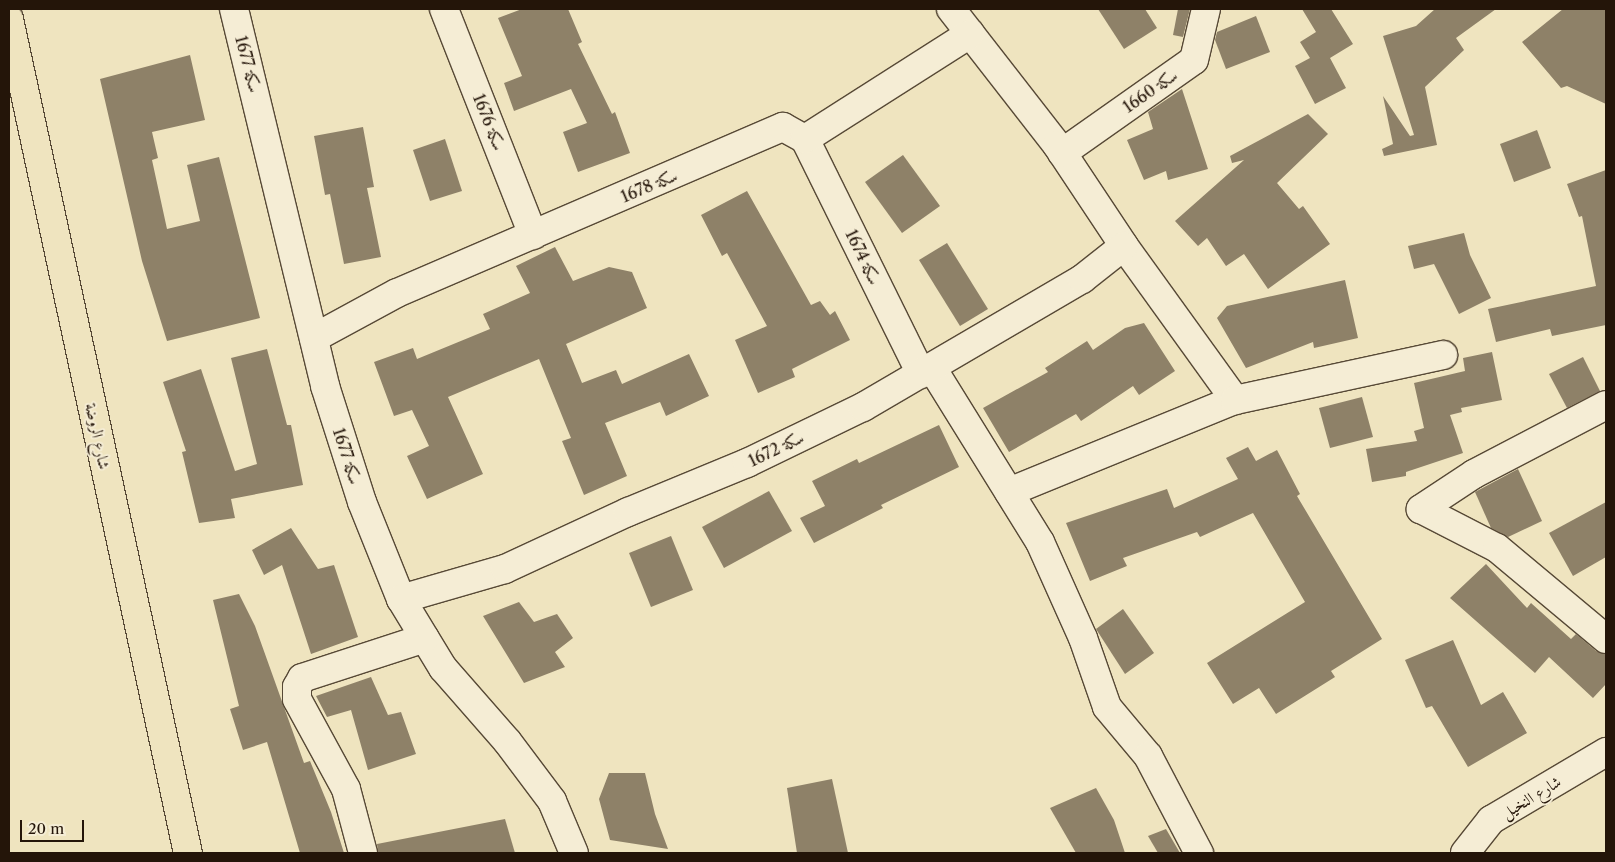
<!DOCTYPE html>
<html>
<head>
<meta charset="utf-8">
<style>
  body { margin:0 }
  #map { position:relative; width:1615px; height:862px; overflow:hidden; background:#efe4bf; font-family:"Libre Caslon Text",Amiri,serif }
  div>[style] { position:absolute }
  .building>* { inset:0; background:#8e8168 }
  .roads { filter:drop-shadow(1px 0 #574936) drop-shadow(-1px 0 #574936) drop-shadow(0 1px #574936) drop-shadow(0 -1px #574936) }
  .minor>* { height:28px; margin:-14px; padding:0 14px; transform-origin:14px; border-radius:14px; background:#f5edd5 }
  .major>* { height:28px; margin:-14px; padding:0 14px; transform-origin:14px; border-radius:14px; background:#efe4bf }
  span { translate:-50% -50%; white-space:nowrap; text-align:center; line-height:1.15; -webkit-text-stroke:4px #f5edd5; paint-order:stroke }
  .street-label { font-size:16px; color:#241509 }
  .frame { position:absolute; inset:0; border:10px solid #241509; pointer-events:none }
  .scale { position:absolute; left:20px; top:820px; width:64px; height:22px; box-sizing:border-box; border:2px solid #241509; border-top:0; padding-left:6px; font-size:15px; line-height:18px; white-space:nowrap; color:#241509; -webkit-text-stroke:4px #f5edd5; paint-order:stroke }
</style>
</head>
<body>
<div id="map">
  <div class="building">
    <i style="clip-path:polygon(522px 9px,568px 9px,582px 42px,578px 44px,612px 114px,615px 112px,630px 153px,578px 172px,563px 132px,587px 123px,571px 89px,514px 111px,504px 83px,522px 76px,498px 18px)"></i>
    <i style="clip-path:polygon(1098px 9px,1145px 9px,1157px 28px,1124px 49px)"></i>
    <i style="clip-path:polygon(1178px 9px,1190px 9px,1183px 37px,1173px 35px)"></i>
    <i style="clip-path:polygon(1302px 9px,1331px 9px,1353px 44px,1330px 58px,1346px 88px,1315px 104px,1295px 66px,1310px 58px,1300px 42px,1316px 32px)"></i>
    <i style="clip-path:polygon(1435px 9px,1496px 9px,1456px 38px,1464px 50px,1425px 87px,1437px 145px,1384px 156px,1382px 149px,1393px 144px,1383px 96px,1410px 136px,1414px 135px,1383px 36px,1416px 26px)"></i>
    <i style="clip-path:polygon(1563px 9px,1606px 9px,1606px 104px,1567px 86px,1561px 88px,1522px 42px)"></i>
    <i style="clip-path:polygon(1256px 16px,1270px 52px,1226px 69px,1215px 40px,1217px 32px)"></i>
    <i style="clip-path:polygon(190px 55px,205px 120px,152px 132px,158px 158px,152px 160px,167px 229px,200px 221px,187px 165px,219px 157px,260px 318px,167px 341px,142px 261px,100px 79px)"></i>
    <i style="clip-path:polygon(1182px 89px,1208px 169px,1168px 180px,1166px 171px,1144px 180px,1127px 140px,1153px 129px,1148px 112px)"></i>
    <i style="clip-path:polygon(1308px 114px,1328px 134px,1277px 183px,1299px 209px,1303px 206px,1330px 244px,1268px 289px,1244px 254px,1226px 266px,1207px 238px,1198px 246px,1175px 221px,1244px 160px,1232px 163px,1230px 156px)"></i>
    <i style="clip-path:polygon(363px 127px,374px 187px,367px 188px,381px 257px,344px 264px,330px 194px,325px 195px,314px 136px)"></i>
    <i style="clip-path:polygon(1537px 130px,1551px 168px,1514px 182px,1500px 144px)"></i>
    <i style="clip-path:polygon(445px 139px,462px 191px,430px 201px,413px 150px)"></i>
    <i style="clip-path:polygon(903px 155px,940px 206px,902px 233px,865px 182px)"></i>
    <i style="clip-path:polygon(1606px 170px,1606px 325px,1552px 336px,1550px 329px,1496px 342px,1488px 309px,1596px 286px,1582px 216px,1579px 217px,1567px 184px)"></i>
    <i style="clip-path:polygon(747px 191px,811px 305px,820px 301px,830px 315px,835px 311px,850px 340px,792px 369px,795px 377px,758px 393px,735px 340px,767px 326px,727px 253px,722px 256px,701px 215px)"></i>
    <i style="clip-path:polygon(1464px 233px,1470px 255px,1491px 298px,1459px 314px,1434px 264px,1414px 269px,1408px 246px)"></i>
    <i style="clip-path:polygon(947px 243px,988px 309px,960px 326px,919px 260px)"></i>
    <i style="clip-path:polygon(555px 247px,573px 281px,609px 267px,632px 272px,647px 308px,566px 344px,582px 383px,616px 370px,622px 384px,689px 354px,709px 396px,666px 416px,660px 402px,605px 423px,627px 476px,584px 495px,562px 441px,571px 438px,539px 359px,448px 397px,483px 474px,427px 499px,407px 456px,429px 446px,412px 410px,394px 416px,374px 362px,413px 348px,417px 359px,490px 329px,483px 314px,530px 293px,516px 266px)"></i>
    <i style="clip-path:polygon(1345px 280px,1358px 338px,1314px 348px,1313px 342px,1246px 368px,1217px 318px,1227px 306px)"></i>
    <i style="clip-path:polygon(1144px 323px,1175px 371px,1139px 395px,1133px 386px,1081px 421px,1076px 414px,1009px 452px,983px 408px,1048px 372px,1045px 368px,1087px 341px,1093px 350px,1125px 328px)"></i>
    <i style="clip-path:polygon(267px 349px,287px 425px,291px 425px,303px 485px,231px 499px,235px 518px,199px 523px,182px 452px,186px 451px,163px 382px,201px 369px,235px 471px,257px 464px,231px 358px)"></i>
    <i style="clip-path:polygon(1492px 352px,1502px 400px,1461px 408px,1462px 412px,1450px 415px,1463px 453px,1406px 472px,1406px 476px,1372px 482px,1366px 449px,1417px 441px,1414px 431px,1424px 428px,1414px 383px,1465px 371px,1463px 358px)"></i>
    <i style="clip-path:polygon(1583px 357px,1600px 391px,1567px 408px,1549px 374px)"></i>
    <i style="clip-path:polygon(1362px 397px,1373px 437px,1330px 448px,1319px 408px)"></i>
    <i style="clip-path:polygon(939px 425px,959px 467px,881px 505px,883px 508px,814px 543px,800px 518px,825px 506px,812px 481px,857px 459px,859px 463px)"></i>
    <i style="clip-path:polygon(1248px 447px,1256px 461px,1277px 450px,1300px 494px,1297px 496px,1382px 639px,1331px 671px,1335px 677px,1276px 714px,1259px 688px,1233px 704px,1207px 663px,1305px 602px,1253px 513px,1200px 537px,1197px 532px,1123px 558px,1127px 566px,1090px 581px,1066px 523px,1167px 489px,1174px 508px,1238px 479px,1226px 458px)"></i>
    <i style="clip-path:polygon(1518px 469px,1542px 521px,1508px 537px,1491px 528px,1475px 492px)"></i>
    <i style="clip-path:polygon(769px 491px,792px 531px,724px 568px,702px 527px)"></i>
    <i style="clip-path:polygon(1606px 502px,1606px 557px,1573px 576px,1549px 533px)"></i>
    <i style="clip-path:polygon(291px 528px,318px 569px,334px 565px,358px 637px,311px 654px,282px 565px,264px 575px,252px 550px)"></i>
    <i style="clip-path:polygon(671px 536px,693px 590px,651px 607px,629px 553px)"></i>
    <i style="clip-path:polygon(1486px 564px,1527px 608px,1531px 603px,1571px 639px,1576px 634px,1596px 651px,1606px 654px,1606px 684px,1593px 698px,1549px 657px,1535px 673px,1450px 598px)"></i>
    <i style="clip-path:polygon(239px 594px,255px 626px,304px 763px,310px 761px,331px 812px,344px 853px,300px 853px,267px 742px,243px 750px,230px 709px,239px 706px,213px 600px)"></i>
    <i style="clip-path:polygon(519px 602px,534px 622px,557px 614px,573px 638px,555px 652px,565px 667px,524px 683px,483px 616px)"></i>
    <i style="clip-path:polygon(1123px 609px,1154px 653px,1125px 674px,1096px 629px)"></i>
    <i style="clip-path:polygon(1453px 640px,1481px 705px,1503px 692px,1527px 733px,1468px 767px,1432px 706px,1426px 708px,1405px 660px)"></i>
    <i style="clip-path:polygon(371px 677px,388px 715px,401px 712px,416px 754px,368px 770px,351px 710px,327px 717px,316px 696px)"></i>
    <i style="clip-path:polygon(609px 773px,645px 773px,655px 814px,668px 849px,610px 840px,599px 799px)"></i>
    <i style="clip-path:polygon(832px 779px,848px 853px,797px 853px,787px 788px)"></i>
    <i style="clip-path:polygon(1096px 788px,1114px 820px,1125px 853px,1076px 853px,1050px 808px)"></i>
    <i style="clip-path:polygon(505px 819px,515px 853px,378px 853px,377px 844px)"></i>
    <i style="clip-path:polygon(1166px 829px,1180px 853px,1158px 853px,1148px 836px)"></i>
  </div>
  <div class="roads">
    <div class="minor">
      <i style="left:234px;top:9px;width:388px;rotate:76.4deg"></i>
      <i style="left:325px;top:386px;width:122px;rotate:72.3deg"></i>
      <i style="left:362px;top:502px;width:105px;rotate:68.1deg"></i>
      <i style="left:401px;top:599px;width:81px;rotate:58.7deg"></i>
      <i style="left:443px;top:668px;width:97px;rotate:48.8deg"></i>
      <i style="left:507px;top:741px;width:75px;rotate:53.1deg"></i>
      <i style="left:552px;top:801px;width:56px;rotate:67.1deg"></i>
      <i style="left:444px;top:9px;width:243px;rotate:68.5deg"></i>
      <i style="left:951px;top:9px;width:172px;rotate:52.1deg"></i>
      <i style="left:1057px;top:145px;width:121px;rotate:56.4deg"></i>
      <i style="left:1124px;top:246px;width:190px;rotate:54.2deg"></i>
      <i style="left:805px;top:139px;width:262px;rotate:63.7deg"></i>
      <i style="left:1062px;top:153px;width:161px;rotate:-35.2deg"></i>
      <i style="left:1194px;top:60px;width:52px;rotate:-76.8deg"></i>
      <i style="left:314px;top:338px;width:94px;rotate:-28.5deg"></i>
      <i style="left:397px;top:293px;width:420px;rotate:-23.3deg"></i>
      <i style="left:783px;top:127px;width:25px;rotate:29deg"></i>
      <i style="left:805px;top:139px;width:196px;rotate:-32.5deg"></i>
      <i style="left:932px;top:368px;width:205px;rotate:58.2deg"></i>
      <i style="left:1040px;top:542px;width:105px;rotate:65.9deg"></i>
      <i style="left:1083px;top:638px;width:73px;rotate:70.8deg"></i>
      <i style="left:1107px;top:707px;width:64px;rotate:50.1deg"></i>
      <i style="left:1148px;top:756px;width:110px;rotate:62.3deg"></i>
      <i style="left:1606px;top:405px;width:149px;rotate:152.4deg"></i>
      <i style="left:1474px;top:474px;width:64px;rotate:146.6deg"></i>
      <i style="left:1421px;top:509px;width:85px;rotate:27.2deg"></i>
      <i style="left:1497px;top:548px;width:142px;rotate:39.9deg"></i>
      <i style="left:1009px;top:492px;width:244px;rotate:-22.2deg"></i>
      <i style="left:1235px;top:400px;width:213px;rotate:-12.2deg"></i>
      <i style="left:401px;top:599px;width:108px;rotate:-16.1deg"></i>
      <i style="left:505px;top:569px;width:136px;rotate:-24.9deg"></i>
      <i style="left:628px;top:512px;width:129px;rotate:-22.4deg"></i>
      <i style="left:747px;top:463px;width:129px;rotate:-25.8deg"></i>
      <i style="left:863px;top:407px;width:254px;rotate:-30.3deg"></i>
      <i style="left:1082px;top:279px;width:53px;rotate:-38.2deg"></i>
      <i style="left:363px;top:853px;width:66px;rotate:-104.9deg"></i>
      <i style="left:346px;top:789px;width:102px;rotate:-118.6deg"></i>
      <i style="left:297px;top:699px;width:12px;rotate:-90deg"></i>
      <i style="left:297px;top:687px;width:10px;rotate:-61deg"></i>
      <i style="left:302px;top:678px;width:129px;rotate:-18deg"></i>
      <i style="left:1465px;top:853px;width:42px;rotate:-51.8deg"></i>
      <i style="left:1491px;top:820px;width:134px;rotate:-30.6deg"></i>
    </div>
    <div class="major">
      <i style="left:9px;top:19px;width:853px;rotate:77.89deg"></i>
    </div>
  </div>
  <div class="street-label">
    <span style="left:248px;top:64px;rotate:75deg">سكة 1677</span>
    <span style="left:1150px;top:91px;rotate:-35deg">سكة 1660</span>
    <span style="left:489px;top:122px;rotate:68deg">سكة 1676</span>
    <span style="left:649px;top:186px;rotate:-23deg">سكة 1678</span>
    <span style="left:863px;top:257px;rotate:64deg">سكة 1674</span>
    <span style="left:98px;top:436px;rotate:78deg">شارع الروضة</span>
    <span style="left:776px;top:449px;rotate:-26deg">سكة 1672</span>
    <span style="left:347px;top:456px;rotate:72deg">سكة 1677</span>
    <span style="left:1531px;top:797px;rotate:-31deg">شارع النخيل</span>
  </div>
  <div class="frame"></div>
  <div class="scale">20 m</div>
</div>
</body>
</html>
